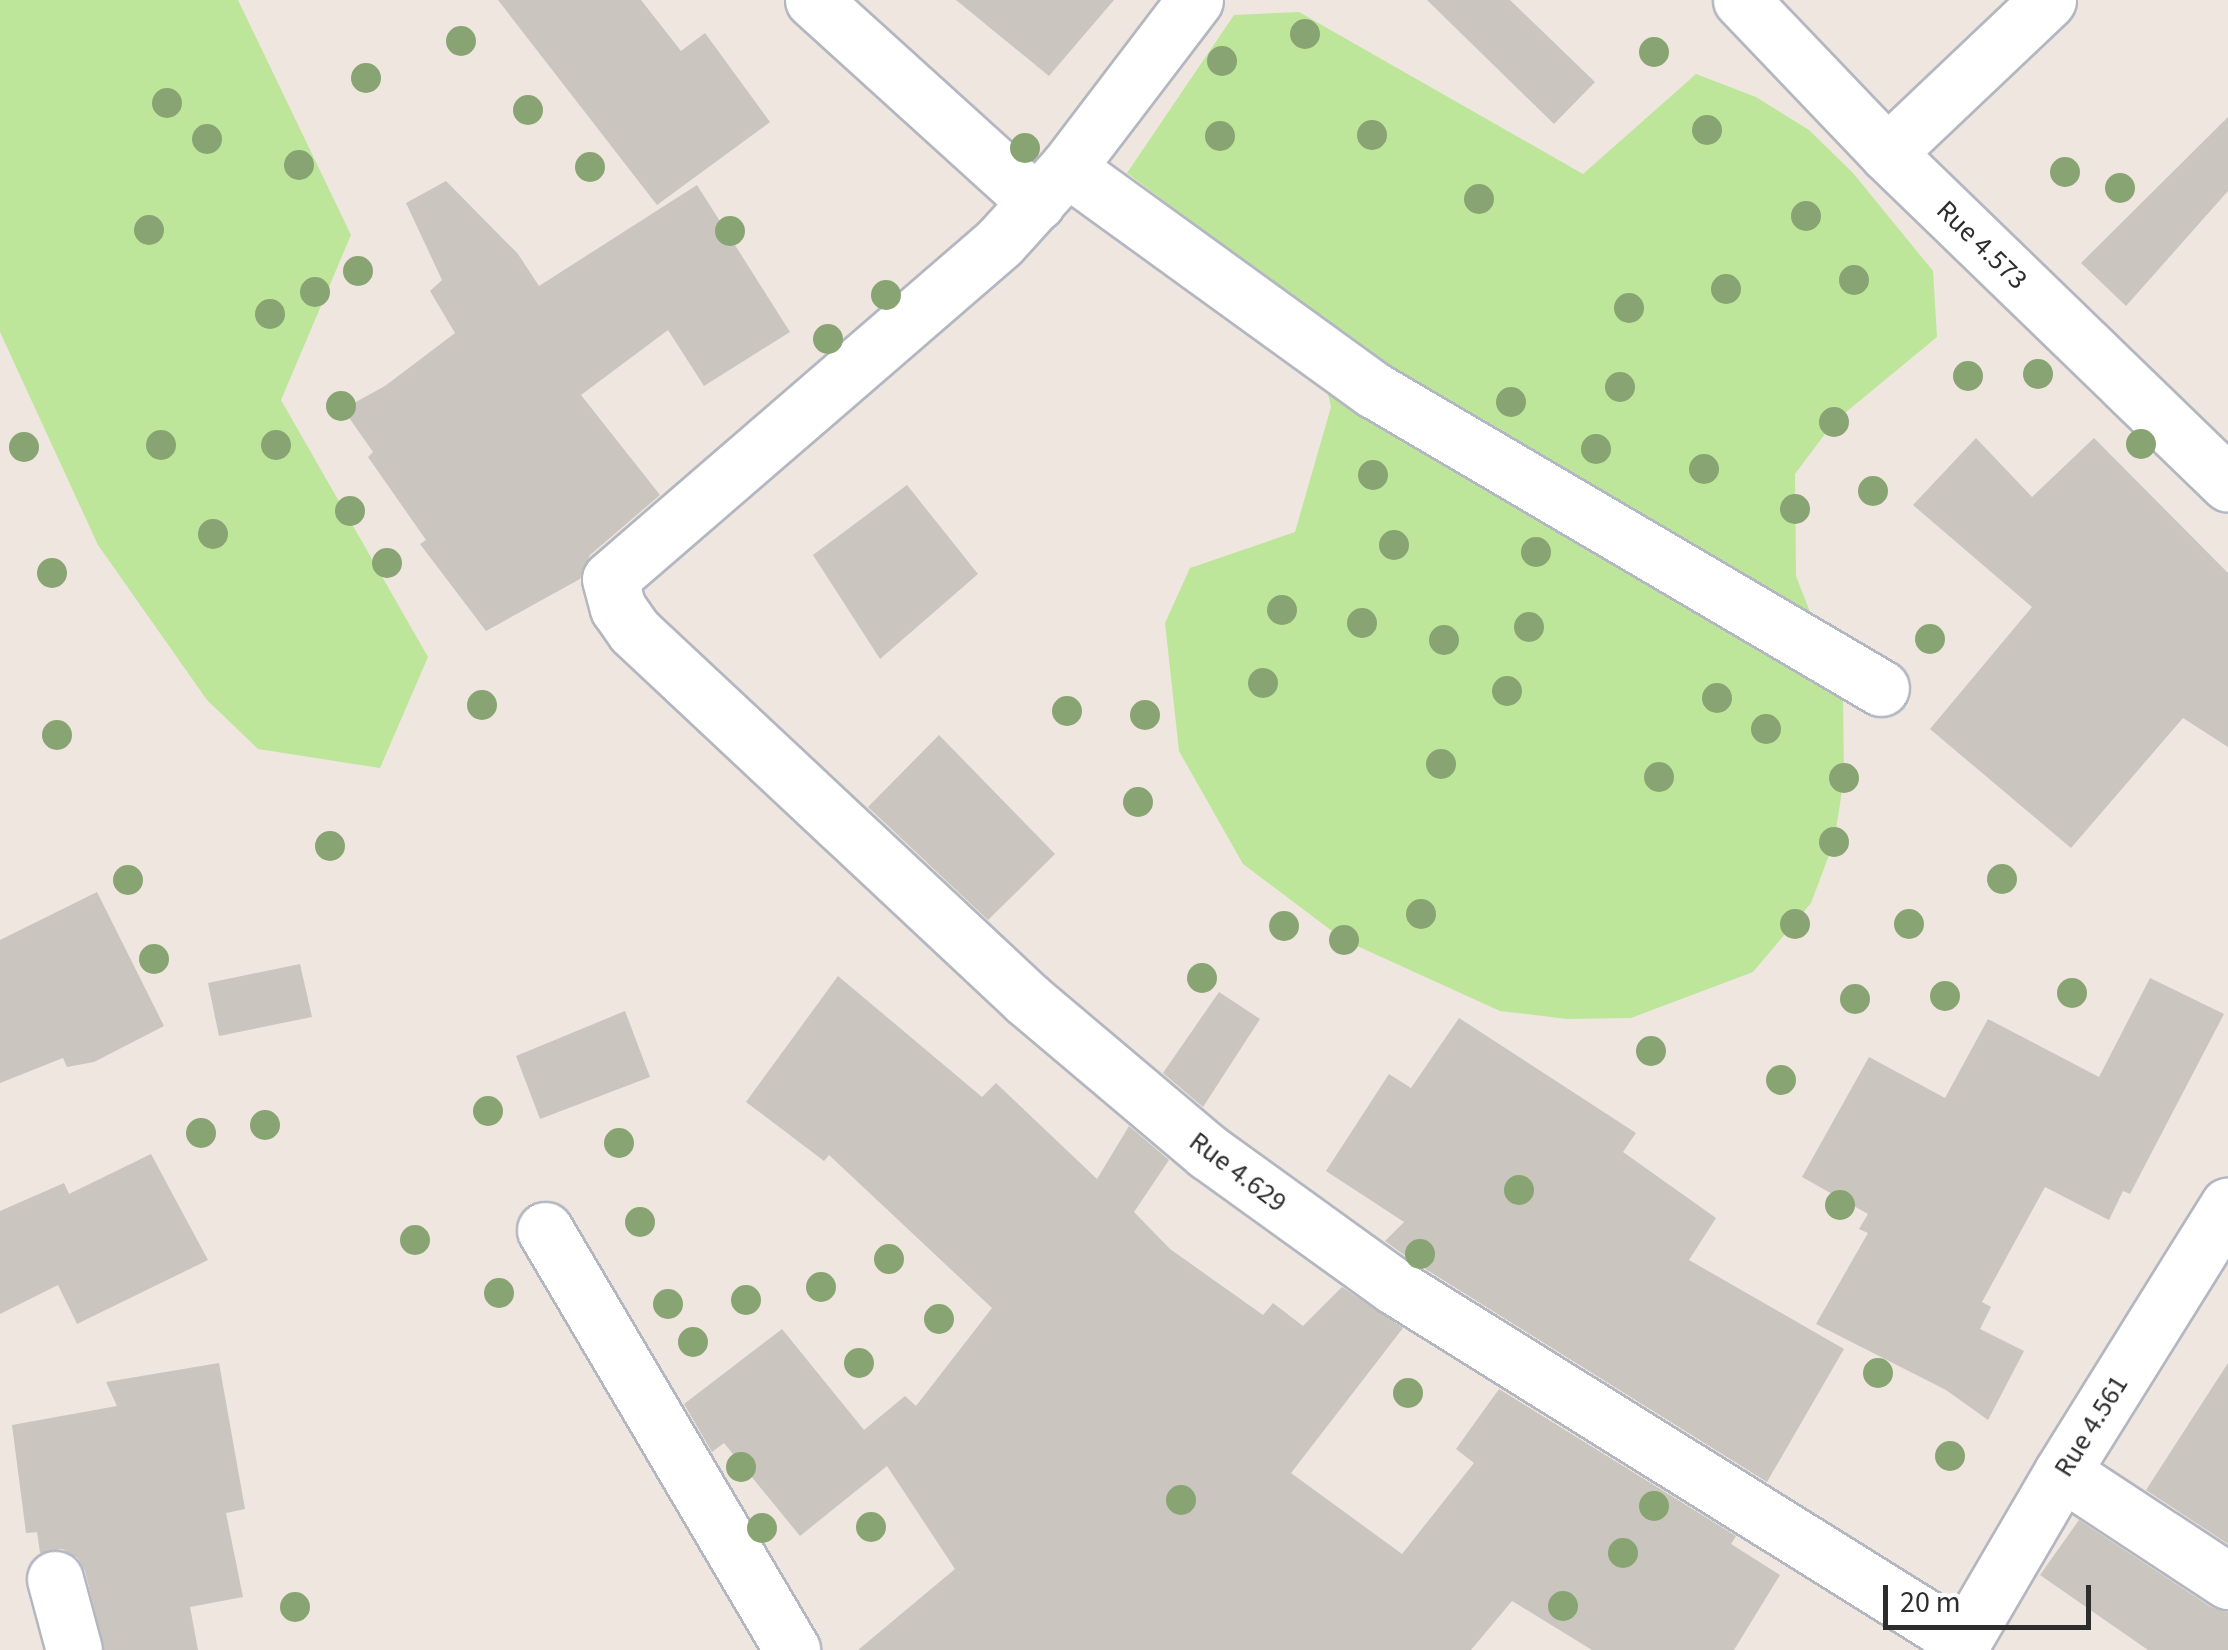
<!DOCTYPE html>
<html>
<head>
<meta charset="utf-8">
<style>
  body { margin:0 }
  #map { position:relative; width:2228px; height:1650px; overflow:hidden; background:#efe6df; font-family:"Source Sans 3",sans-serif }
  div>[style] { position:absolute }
  .green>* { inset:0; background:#bde69b }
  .building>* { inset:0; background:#cac5be }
  .roads { filter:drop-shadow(2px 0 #b3b7c1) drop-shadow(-2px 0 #b3b7c1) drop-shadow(0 2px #b3b7c1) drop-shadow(0 -2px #b3b7c1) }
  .minor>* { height:55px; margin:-27.5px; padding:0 27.5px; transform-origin:27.5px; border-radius:27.5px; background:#fff }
  .secondary>* { height:55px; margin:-27.5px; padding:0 27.5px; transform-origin:27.5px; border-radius:27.5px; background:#fff }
  .trees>* { width:30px; height:30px; margin:-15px; border-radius:50%; background:#88a472 }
  span { translate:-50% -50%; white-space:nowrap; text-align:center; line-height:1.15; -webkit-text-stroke:10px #fff; paint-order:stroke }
  .street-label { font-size:28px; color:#2d2d2d }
  .scale { position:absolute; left:1883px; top:1585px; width:208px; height:45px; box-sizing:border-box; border:5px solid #2d2d2d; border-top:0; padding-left:12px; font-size:30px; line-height:35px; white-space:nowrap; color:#2d2d2d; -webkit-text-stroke:8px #fff; paint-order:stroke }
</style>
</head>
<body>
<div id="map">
  <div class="green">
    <i style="clip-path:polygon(0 0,238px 0,351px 235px,281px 400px,428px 657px,380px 768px,258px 749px,207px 700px,98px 545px,0 332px)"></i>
    <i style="clip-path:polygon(1299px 12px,1583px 174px,1696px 74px,1756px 97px,1809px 130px,1853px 173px,1933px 271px,1937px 337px,1834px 422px,1795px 474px,1796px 576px,1843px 696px,1844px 778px,1834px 842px,1811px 903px,1753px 972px,1631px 1018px,1567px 1019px,1500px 1011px,1344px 940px,1243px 864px,1179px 751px,1165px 623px,1190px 568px,1295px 532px,1331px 407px,1309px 310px,1127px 173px,1234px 15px)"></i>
  </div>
  <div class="building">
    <i style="clip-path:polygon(498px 0,641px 0,681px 51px,705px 33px,770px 122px,657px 205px)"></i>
    <i style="clip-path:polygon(956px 0,1114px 0,1049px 76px)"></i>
    <i style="clip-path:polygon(1427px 0,1510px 0,1595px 82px,1554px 124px)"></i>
    <i style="clip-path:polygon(2228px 117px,2228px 191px,2126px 306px,2081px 263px)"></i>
    <i style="clip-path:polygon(446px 181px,518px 254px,539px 286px,697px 185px,790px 332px,704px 386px,668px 330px,581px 395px,660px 495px,590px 555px,580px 579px,486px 631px,420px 544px,426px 540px,368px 457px,373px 452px,343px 409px,385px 386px,455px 333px,430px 291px,442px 280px,406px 203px)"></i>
    <i style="clip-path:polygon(1976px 438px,2032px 497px,2094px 438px,2228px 573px,2228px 747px,2183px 718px,2071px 848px,1930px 729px,2032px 607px,1913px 505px)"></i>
    <i style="clip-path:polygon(907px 485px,978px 574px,880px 659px,813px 555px)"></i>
    <i style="clip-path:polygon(939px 735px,1055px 854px,988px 920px,868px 807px)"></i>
    <i style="clip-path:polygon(97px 892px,164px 1026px,94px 1062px,67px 1067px,63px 1058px,0 1083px,0 940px)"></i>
    <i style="clip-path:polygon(300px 964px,312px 1017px,219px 1036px,208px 983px)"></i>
    <i style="clip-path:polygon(838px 976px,982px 1097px,996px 1083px,1097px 1179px,1129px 1126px,1169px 1160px,1134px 1212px,1170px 1249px,1263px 1315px,1273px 1303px,1303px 1326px,1342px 1287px,1403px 1328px,1291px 1473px,1402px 1554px,1474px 1463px,1456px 1449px,1499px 1389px,1736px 1536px,1731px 1544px,1780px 1575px,1734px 1650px,1592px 1650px,1512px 1601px,1471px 1650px,858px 1650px,955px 1569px,887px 1466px,800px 1536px,724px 1443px,712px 1452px,684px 1404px,782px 1329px,864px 1430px,905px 1396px,916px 1406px,992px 1308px,829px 1155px,824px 1161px,746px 1102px)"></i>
    <i style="clip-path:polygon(2150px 978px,2224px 1014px,2130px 1194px,2123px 1191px,2109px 1220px,2045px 1187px,1982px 1302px,1991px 1307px,1980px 1329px,2024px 1351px,1988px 1420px,1946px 1390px,1816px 1324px,1868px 1233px,1859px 1229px,1868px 1214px,1802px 1177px,1869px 1057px,1945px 1098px,1988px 1019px,2099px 1077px)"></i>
    <i style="clip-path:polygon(1219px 992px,1260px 1019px,1203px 1107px,1163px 1073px)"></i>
    <i style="clip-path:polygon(625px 1011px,650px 1077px,540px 1119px,516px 1056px)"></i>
    <i style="clip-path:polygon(1459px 1018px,1636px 1133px,1623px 1152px,1716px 1218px,1689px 1260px,1844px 1349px,1767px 1482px,1411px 1260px,1385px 1241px,1404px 1222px,1326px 1171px,1389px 1074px,1411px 1088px)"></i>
    <i style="clip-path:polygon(151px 1154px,208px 1260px,77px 1324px,58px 1285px,0 1314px,0 1211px,64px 1183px,69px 1194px)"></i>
    <i style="clip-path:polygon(219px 1363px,245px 1509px,226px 1513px,243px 1597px,190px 1607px,198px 1650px,104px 1650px,85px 1571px,78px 1558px,62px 1549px,40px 1553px,37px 1532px,26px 1533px,12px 1425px,117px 1406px,106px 1382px)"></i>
    <i style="clip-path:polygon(2228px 1363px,2228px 1544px,2146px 1490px)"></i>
    <i style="clip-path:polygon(2079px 1520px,2211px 1607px,2228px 1612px,2228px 1650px,2148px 1650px,2040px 1575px)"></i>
  </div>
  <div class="roads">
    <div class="minor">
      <i style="left:813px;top:0;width:302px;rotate:42.2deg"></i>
      <i style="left:1195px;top:0;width:211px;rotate:127.3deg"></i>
      <i style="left:1067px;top:168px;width:100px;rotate:132.2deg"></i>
      <i style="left:1000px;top:242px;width:515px;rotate:139.17deg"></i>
      <i style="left:610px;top:579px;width:30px;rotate:75deg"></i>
      <i style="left:618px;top:608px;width:28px;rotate:55deg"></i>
      <i style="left:634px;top:631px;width:540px;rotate:43.12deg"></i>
      <i style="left:1028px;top:1000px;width:236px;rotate:40.2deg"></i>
      <i style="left:1208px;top:1152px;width:229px;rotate:35.8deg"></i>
      <i style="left:1394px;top:1286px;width:671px;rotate:31.96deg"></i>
      <i style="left:1741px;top:0;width:211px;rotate:46.3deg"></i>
      <i style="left:1887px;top:153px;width:475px;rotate:44.1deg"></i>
      <i style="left:1887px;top:153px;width:222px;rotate:-43.5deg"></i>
      <i style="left:1067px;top:168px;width:379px;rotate:35.9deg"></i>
      <i style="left:1374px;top:390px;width:588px;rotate:30.45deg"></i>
      <i style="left:545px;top:1230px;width:487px;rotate:59.5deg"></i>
      <i style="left:2062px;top:1472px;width:199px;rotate:33.3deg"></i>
      <i style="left:55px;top:1579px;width:73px;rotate:75deg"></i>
    </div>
    <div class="secondary">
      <i style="left:1958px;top:1650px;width:206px;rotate:-59.7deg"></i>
      <i style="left:2062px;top:1472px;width:314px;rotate:-58.1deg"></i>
    </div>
  </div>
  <div class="trees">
    <i style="left:1305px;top:34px"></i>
    <i style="left:461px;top:41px"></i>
    <i style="left:1654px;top:52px"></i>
    <i style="left:1222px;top:61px"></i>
    <i style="left:366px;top:78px"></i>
    <i style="left:167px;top:103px"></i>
    <i style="left:528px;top:110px"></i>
    <i style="left:1707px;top:130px"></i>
    <i style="left:1372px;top:135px"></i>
    <i style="left:1220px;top:136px"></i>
    <i style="left:207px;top:139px"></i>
    <i style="left:1025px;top:148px"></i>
    <i style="left:299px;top:165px"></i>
    <i style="left:590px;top:167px"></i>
    <i style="left:2065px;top:172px"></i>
    <i style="left:2120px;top:188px"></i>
    <i style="left:1479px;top:199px"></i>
    <i style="left:1806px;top:216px"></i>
    <i style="left:149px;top:230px"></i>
    <i style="left:730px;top:231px"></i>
    <i style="left:358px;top:271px"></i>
    <i style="left:1854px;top:280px"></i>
    <i style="left:1726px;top:289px"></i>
    <i style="left:315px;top:292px"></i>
    <i style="left:886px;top:295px"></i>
    <i style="left:1629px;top:308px"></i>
    <i style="left:270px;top:314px"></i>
    <i style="left:828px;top:339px"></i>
    <i style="left:2038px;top:374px"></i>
    <i style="left:1968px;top:376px"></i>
    <i style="left:1620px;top:387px"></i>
    <i style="left:1511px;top:402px"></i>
    <i style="left:341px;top:406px"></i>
    <i style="left:1834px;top:422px"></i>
    <i style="left:2141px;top:444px"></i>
    <i style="left:161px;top:445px"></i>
    <i style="left:276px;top:445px"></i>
    <i style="left:24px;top:447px"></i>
    <i style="left:1596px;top:449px"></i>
    <i style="left:1704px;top:469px"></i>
    <i style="left:1373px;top:475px"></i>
    <i style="left:1873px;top:491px"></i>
    <i style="left:1795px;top:509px"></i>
    <i style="left:350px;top:511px"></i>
    <i style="left:213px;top:534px"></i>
    <i style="left:1394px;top:545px"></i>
    <i style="left:1536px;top:552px"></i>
    <i style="left:387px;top:563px"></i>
    <i style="left:52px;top:573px"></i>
    <i style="left:1282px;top:610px"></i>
    <i style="left:1362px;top:623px"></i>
    <i style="left:1529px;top:627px"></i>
    <i style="left:1930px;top:639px"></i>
    <i style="left:1444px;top:640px"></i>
    <i style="left:1263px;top:683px"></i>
    <i style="left:1507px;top:691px"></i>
    <i style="left:1717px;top:698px"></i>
    <i style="left:482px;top:705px"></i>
    <i style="left:1067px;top:711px"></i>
    <i style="left:1145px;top:715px"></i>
    <i style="left:1766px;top:729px"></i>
    <i style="left:57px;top:735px"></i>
    <i style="left:1441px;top:764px"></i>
    <i style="left:1659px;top:777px"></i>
    <i style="left:1844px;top:778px"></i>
    <i style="left:1138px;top:802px"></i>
    <i style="left:1834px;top:842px"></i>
    <i style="left:330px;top:846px"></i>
    <i style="left:2002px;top:879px"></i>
    <i style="left:128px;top:880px"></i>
    <i style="left:1421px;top:914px"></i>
    <i style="left:1795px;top:924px"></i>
    <i style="left:1909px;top:924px"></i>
    <i style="left:1284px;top:926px"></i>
    <i style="left:1344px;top:940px"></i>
    <i style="left:154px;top:959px"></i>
    <i style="left:1202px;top:978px"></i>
    <i style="left:2072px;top:993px"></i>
    <i style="left:1945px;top:996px"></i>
    <i style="left:1855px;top:999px"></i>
    <i style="left:1651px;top:1051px"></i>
    <i style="left:1781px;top:1080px"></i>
    <i style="left:488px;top:1111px"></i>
    <i style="left:265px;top:1125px"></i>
    <i style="left:201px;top:1133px"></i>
    <i style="left:619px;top:1143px"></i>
    <i style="left:1519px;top:1190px"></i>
    <i style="left:1840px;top:1205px"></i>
    <i style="left:640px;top:1222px"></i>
    <i style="left:415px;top:1240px"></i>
    <i style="left:1420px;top:1254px"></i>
    <i style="left:889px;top:1259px"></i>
    <i style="left:821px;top:1287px"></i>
    <i style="left:499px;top:1293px"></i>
    <i style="left:746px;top:1300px"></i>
    <i style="left:668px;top:1304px"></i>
    <i style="left:939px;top:1319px"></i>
    <i style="left:693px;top:1342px"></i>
    <i style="left:859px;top:1363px"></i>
    <i style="left:1878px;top:1373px"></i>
    <i style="left:1408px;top:1393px"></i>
    <i style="left:1950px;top:1456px"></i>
    <i style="left:741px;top:1467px"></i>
    <i style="left:1181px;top:1500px"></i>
    <i style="left:1654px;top:1506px"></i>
    <i style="left:871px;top:1527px"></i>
    <i style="left:762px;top:1528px"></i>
    <i style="left:1623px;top:1553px"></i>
    <i style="left:1563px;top:1606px"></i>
    <i style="left:295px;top:1607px"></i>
  </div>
  <div class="street-label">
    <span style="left:1982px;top:245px;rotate:44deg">Rue 4.573</span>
    <span style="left:1238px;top:1172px;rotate:37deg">Rue 4.629</span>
    <span style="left:2091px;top:1426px;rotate:-58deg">Rue 4.561</span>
  </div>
  <div class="scale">20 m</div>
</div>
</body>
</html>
